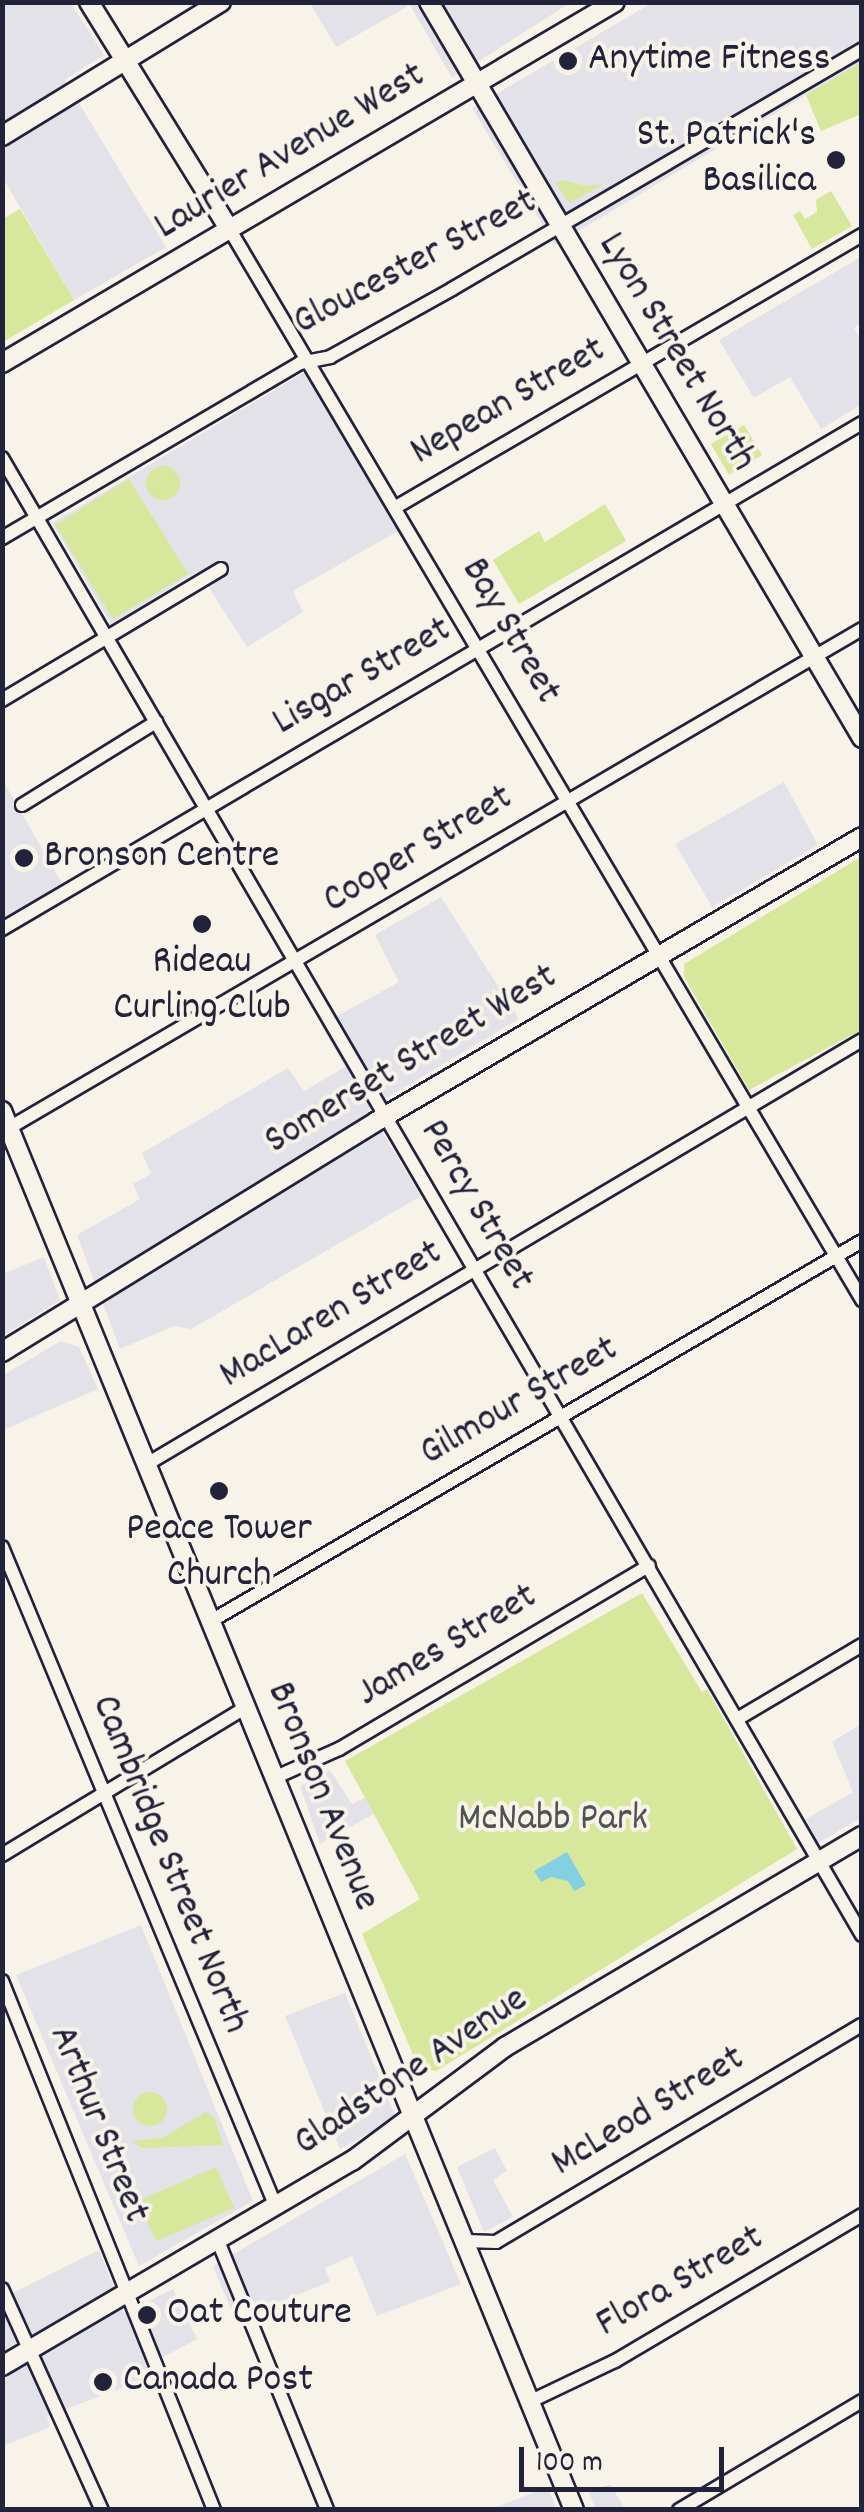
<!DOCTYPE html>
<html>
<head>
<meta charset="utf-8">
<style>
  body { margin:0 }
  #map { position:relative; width:864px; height:2512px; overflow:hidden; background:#f7f3e8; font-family:Dekko,sans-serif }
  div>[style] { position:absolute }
  .built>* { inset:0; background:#e3e2e9 }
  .green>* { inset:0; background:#d7e79b }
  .round { border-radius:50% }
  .water>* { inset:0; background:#83d0e2 }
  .roads { filter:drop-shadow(2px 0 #22223b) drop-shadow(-2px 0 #22223b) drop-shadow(0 2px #22223b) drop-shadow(0 -2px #22223b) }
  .street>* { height:12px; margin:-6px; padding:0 6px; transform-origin:6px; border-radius:6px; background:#f7f3e8 }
  .secondary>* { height:18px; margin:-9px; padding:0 9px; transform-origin:9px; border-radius:9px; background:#f7f3e8 }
  .dots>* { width:28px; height:28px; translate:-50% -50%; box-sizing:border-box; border:5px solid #f7f3e8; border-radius:50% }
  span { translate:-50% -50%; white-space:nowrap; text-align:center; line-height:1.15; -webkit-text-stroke:8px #f7f3e8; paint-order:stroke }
  .poi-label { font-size:40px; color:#22223b }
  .left { translate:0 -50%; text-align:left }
  .right { translate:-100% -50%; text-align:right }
  .street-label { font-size:40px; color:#22223b }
  .park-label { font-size:40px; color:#4f5353 }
  .frame { position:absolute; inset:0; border:5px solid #22223b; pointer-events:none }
  .scale { position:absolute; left:519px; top:2447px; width:205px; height:45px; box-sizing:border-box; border:5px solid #22223b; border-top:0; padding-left:12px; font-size:30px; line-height:35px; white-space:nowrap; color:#22223b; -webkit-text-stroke:8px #f7f3e8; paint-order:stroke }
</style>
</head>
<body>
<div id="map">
  <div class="built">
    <i style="clip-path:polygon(2px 3px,71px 3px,104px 55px,65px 80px,166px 247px,74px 300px,3px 178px)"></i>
    <i style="clip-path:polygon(310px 3px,570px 3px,452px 78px,410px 5px,336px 47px)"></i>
    <i style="clip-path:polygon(652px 3px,861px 3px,861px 62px,555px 245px,472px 108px)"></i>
    <i style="clip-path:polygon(861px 257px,861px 323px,854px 328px,861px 340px,861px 405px,821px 429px,790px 377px,754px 398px,719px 340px)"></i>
    <i style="clip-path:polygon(305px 372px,398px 531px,293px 591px,303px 612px,247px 647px,198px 571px,111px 624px,52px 523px)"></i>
    <i style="clip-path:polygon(2px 779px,71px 899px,3px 939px,2px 939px)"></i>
    <i style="clip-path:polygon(784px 782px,818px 845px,712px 907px,675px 844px)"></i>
    <i style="clip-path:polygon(441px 897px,519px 1019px,368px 1109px,421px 1196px,191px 1329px,174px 1326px,120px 1349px,77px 1235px,140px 1199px,133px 1184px,151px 1174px,142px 1153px,288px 1068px,304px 1091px,345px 1067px,321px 1025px,399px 982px,375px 935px)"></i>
    <i style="clip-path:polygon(44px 1257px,60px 1300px,3px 1336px,3px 1274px)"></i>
    <i style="clip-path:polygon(61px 1341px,79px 1347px,98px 1389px,3px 1430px,3px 1375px)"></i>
    <i style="clip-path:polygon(861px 1724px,861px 1818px,818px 1843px,806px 1819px,853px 1792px,832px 1742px)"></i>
    <i style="clip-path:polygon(330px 1770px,352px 1804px,366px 1797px,375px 1813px,320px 1844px,300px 1786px)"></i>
    <i style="clip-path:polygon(141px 1925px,253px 2201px,139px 2266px,16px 1975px)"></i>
    <i style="clip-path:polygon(345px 1993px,396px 2118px,340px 2149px,285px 2016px)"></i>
    <i style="clip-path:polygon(495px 2148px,507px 2171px,493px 2180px,513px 2217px,484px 2232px,457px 2167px)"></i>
    <i style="clip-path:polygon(405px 2154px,461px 2284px,377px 2316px,352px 2256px,325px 2268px,330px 2282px,235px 2319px,213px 2266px)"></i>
    <i style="clip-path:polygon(99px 2250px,124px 2313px,173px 2289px,197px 2339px,158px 2360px,162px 2373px,47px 2416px,50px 2427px,3px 2446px,3px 2310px,18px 2304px,13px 2293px)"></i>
    <i style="clip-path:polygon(610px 2484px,625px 2509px,596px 2509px,589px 2493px)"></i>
    <i style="clip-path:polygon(548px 2487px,556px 2509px,491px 2509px)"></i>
  </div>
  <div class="green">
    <i style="clip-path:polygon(861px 62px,861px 114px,821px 131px,806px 95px)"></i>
    <i style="clip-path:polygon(562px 180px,586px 186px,604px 184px,569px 203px,556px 183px)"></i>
    <i style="clip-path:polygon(831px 191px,852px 226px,812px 249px,793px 215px,800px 211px,805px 219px,817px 212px,816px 200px)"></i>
    <i style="clip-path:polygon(20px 209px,74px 300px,3px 342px,3px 219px)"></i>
    <i style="clip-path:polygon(744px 425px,762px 455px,729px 475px,711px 444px)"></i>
    <i class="round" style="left:146px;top:466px;width:34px;height:34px"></i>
    <i style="clip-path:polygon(129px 479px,188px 574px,113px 619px,55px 525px)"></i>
    <i style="clip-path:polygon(605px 504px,626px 541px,519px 604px,493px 560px,539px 531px,545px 542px)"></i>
    <i style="clip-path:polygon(861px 857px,861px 1030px,749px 1090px,684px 977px,684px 964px)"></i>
    <i style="clip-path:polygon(642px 1593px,702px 1692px,707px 1689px,797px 1849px,436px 2071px,419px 2069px,362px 1934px,420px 1899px,345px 1761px)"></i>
    <i class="round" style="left:133px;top:2092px;width:34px;height:34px"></i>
    <i style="clip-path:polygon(205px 2112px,214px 2117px,223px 2145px,142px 2148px,132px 2141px,163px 2138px)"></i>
    <i style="clip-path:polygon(216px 2167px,234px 2208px,156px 2241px,138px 2201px)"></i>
  </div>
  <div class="water">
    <i style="clip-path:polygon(567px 1852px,586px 1885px,574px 1891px,568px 1881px,551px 1877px,541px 1882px,534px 1871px)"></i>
  </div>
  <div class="roads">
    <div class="street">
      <i style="left:230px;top:230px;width:1243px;rotate:59.43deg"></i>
      <i style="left:2px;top:458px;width:1709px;rotate:59.79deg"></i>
      <i style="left:396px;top:507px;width:540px;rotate:-30.27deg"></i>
      <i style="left:2px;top:538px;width:346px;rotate:-30.4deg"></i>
      <i style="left:300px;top:363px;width:31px;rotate:-11deg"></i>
      <i style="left:330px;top:357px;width:140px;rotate:-29.1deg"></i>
      <i style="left:452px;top:289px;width:475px;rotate:-30.3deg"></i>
      <i style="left:2px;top:700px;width:255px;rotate:-30.9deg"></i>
      <i style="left:22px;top:805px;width:158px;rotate:-31.8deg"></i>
      <i style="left:2px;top:929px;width:998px;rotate:-30.47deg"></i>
      <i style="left:9px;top:1128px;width:988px;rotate:-30.33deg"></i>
      <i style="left:147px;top:1464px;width:831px;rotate:-30.67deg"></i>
      <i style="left:2px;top:1547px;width:715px;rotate:67.45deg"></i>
      <i style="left:211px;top:1621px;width:754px;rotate:-30.27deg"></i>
      <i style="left:739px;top:1718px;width:143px;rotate:-30.7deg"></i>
      <i style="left:276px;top:1777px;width:69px;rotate:-24deg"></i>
      <i style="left:339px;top:1749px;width:360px;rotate:-30.6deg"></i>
      <i style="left:2px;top:1855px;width:285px;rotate:-31.2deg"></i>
      <i style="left:2px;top:1981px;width:570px;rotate:68.16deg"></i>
      <i style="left:218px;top:2241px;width:290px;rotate:67.9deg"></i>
      <i style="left:466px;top:2241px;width:30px;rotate:2deg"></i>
      <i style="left:496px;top:2242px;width:425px;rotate:-30.7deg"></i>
      <i style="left:2px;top:2289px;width:243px;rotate:65.7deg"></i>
      <i style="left:531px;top:2401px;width:93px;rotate:-25.5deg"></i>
      <i style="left:615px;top:2361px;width:287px;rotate:-30.6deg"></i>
      <i style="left:679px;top:2510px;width:213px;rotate:-30.8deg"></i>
    </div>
    <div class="secondary">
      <i style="left:89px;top:2px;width:268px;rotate:58.3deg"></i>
      <i style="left:429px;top:2px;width:854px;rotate:59.53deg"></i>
      <i style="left:2px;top:136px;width:257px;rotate:-31.5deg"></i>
      <i style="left:2px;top:363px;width:711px;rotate:-30.49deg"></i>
      <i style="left:2px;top:1111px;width:1511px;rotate:67.76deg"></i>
      <i style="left:2px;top:1352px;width:440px;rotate:-31.6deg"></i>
      <i style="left:377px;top:1121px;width:562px;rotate:-30.35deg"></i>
      <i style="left:2px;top:2366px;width:406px;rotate:-30.4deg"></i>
      <i style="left:352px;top:2161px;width:191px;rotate:-36.7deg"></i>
      <i style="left:505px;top:2047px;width:415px;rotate:-30.6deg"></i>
    </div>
  </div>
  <div class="dots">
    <i style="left:568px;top:61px;background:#22223b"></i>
    <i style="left:836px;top:160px;background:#22223b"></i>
    <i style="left:24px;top:858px;background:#22223b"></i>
    <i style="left:202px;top:924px;background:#22223b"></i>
    <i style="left:219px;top:1491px;background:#22223b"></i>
    <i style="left:147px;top:2315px;background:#22223b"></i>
    <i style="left:103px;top:2382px;background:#22223b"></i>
  </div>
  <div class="poi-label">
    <span class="left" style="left:588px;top:61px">Anytime Fitness</span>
    <span class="right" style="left:816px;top:160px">St. Patrick's<br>Basilica</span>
    <span class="left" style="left:44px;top:858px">Bronson Centre</span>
    <span style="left:202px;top:987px">Rideau<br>Curling Club</span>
    <span style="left:219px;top:1554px">Peace Tower<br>Church</span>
    <span class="left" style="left:167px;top:2315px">Oat Couture</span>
    <span class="left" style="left:123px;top:2382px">Canada Post</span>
  </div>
  <div class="street-label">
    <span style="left:291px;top:153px;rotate:-31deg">Laurier Avenue West</span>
    <span style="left:416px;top:264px;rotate:-28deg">Gloucester Street</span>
    <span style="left:675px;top:353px;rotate:59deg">Lyon Street North</span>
    <span style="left:509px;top:403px;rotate:-30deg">Nepean Street</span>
    <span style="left:509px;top:632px;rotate:60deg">Bay Street</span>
    <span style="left:363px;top:678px;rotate:-30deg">Lisgar Street</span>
    <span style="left:419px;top:851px;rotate:-31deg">Cooper Street</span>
    <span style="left:412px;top:1061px;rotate:-31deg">Somerset Street West</span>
    <span style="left:475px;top:1206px;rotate:60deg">Percy Street</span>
    <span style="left:332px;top:1316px;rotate:-31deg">MacLaren Street</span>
    <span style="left:520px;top:1403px;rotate:-30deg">Gilmour Street</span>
    <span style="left:448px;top:1647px;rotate:-31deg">James Street</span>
    <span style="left:321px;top:1797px;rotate:68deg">Bronson Avenue</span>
    <span style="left:168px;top:1865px;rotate:68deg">Cambridge Street North</span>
    <span style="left:412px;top:2073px;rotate:-34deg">Gladstone Avenue</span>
    <span style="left:649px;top:2113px;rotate:-31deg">McLeod Street</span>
    <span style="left:97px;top:2125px;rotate:68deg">Arthur Street</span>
    <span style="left:681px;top:2283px;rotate:-30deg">Flora Street</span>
  </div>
  <div class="park-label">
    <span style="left:553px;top:1821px">McNabb Park</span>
  </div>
  <div class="frame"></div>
  <div class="scale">100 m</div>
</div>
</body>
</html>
